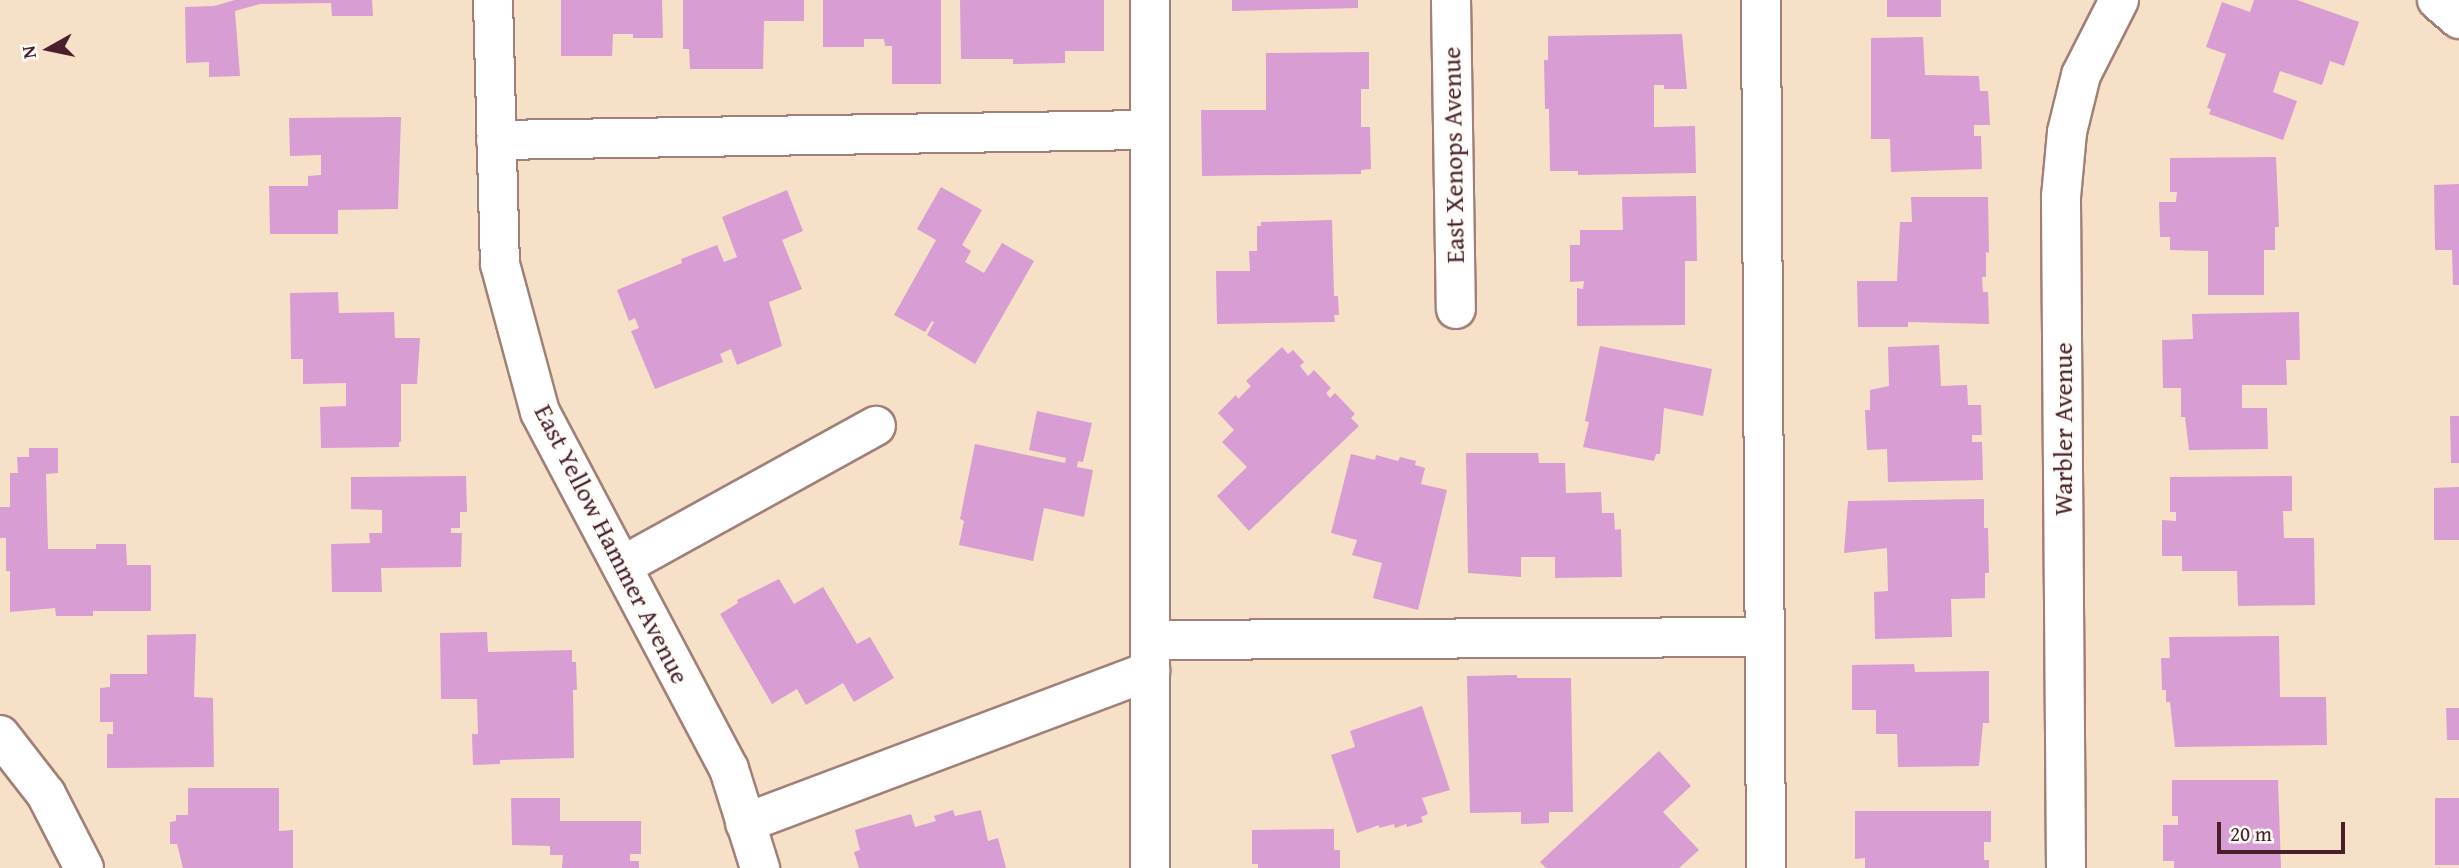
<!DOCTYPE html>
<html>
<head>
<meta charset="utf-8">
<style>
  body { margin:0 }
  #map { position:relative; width:2459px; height:868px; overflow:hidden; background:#f6e0c7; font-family:"Gentium Book Plus",serif }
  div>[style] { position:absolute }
  .building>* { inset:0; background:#d89dd2 }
  .roads { filter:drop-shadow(2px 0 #a08079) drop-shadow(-2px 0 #a08079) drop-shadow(0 2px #a08079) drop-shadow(0 -2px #a08079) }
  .minor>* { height:38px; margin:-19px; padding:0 19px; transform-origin:19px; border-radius:19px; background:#fff }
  span { translate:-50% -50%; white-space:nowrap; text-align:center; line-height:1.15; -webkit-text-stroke:5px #fdfcf7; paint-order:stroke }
  .street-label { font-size:26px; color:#4a1f2b }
  .north { position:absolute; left:14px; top:14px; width:70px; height:70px; -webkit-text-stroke:5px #fdfcf7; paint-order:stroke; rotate:261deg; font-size:19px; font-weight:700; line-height:28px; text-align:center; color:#4a1f2b }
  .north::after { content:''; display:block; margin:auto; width:24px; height:32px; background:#4a1f2b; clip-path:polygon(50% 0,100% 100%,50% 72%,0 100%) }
  .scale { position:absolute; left:2217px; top:822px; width:128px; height:32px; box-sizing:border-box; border:4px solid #4a1f2b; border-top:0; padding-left:9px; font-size:21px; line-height:24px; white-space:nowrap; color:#4a1f2b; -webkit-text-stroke:5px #fdfcf7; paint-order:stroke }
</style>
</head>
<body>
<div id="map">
  <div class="building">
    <i style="clip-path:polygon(235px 0,372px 0,373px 16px,332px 16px,331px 3px,260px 4px,235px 11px,240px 76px,209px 77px,209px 62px,186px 63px,185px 7px,214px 6px)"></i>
    <i style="clip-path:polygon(561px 0,662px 0,663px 38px,633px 38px,633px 34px,613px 34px,612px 56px,561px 56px)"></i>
    <i style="clip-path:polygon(683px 0,804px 0,804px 21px,764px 21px,763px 69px,690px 69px,689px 49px,683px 49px)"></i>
    <i style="clip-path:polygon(823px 0,941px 0,941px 84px,892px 84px,892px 46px,885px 46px,884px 39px,864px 39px,864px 47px,823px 47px)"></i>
    <i style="clip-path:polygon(960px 0,1104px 0,1104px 51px,1065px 51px,1065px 63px,1013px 64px,1013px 59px,961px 59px)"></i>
    <i style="clip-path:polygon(1232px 0,1358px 0,1358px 8px,1232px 11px)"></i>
    <i style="clip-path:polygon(1887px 0,1941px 0,1941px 17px,1887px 17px)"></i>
    <i style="clip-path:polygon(2254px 0,2297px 0,2359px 22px,2344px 66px,2330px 61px,2322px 85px,2280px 71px,2273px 92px,2297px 101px,2283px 140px,2209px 114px,2211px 109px,2207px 108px,2226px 54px,2206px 47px,2222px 2px,2250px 12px)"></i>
    <i style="clip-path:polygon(1682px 34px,1687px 89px,1664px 89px,1664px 85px,1654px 85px,1654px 127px,1695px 126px,1696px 173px,1578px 175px,1578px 171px,1550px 171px,1549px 109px,1545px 109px,1544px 60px,1548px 60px,1548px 36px)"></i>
    <i style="clip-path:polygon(1923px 37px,1925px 75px,1979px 76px,1980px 91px,1988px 91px,1990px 125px,1974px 125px,1974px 136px,1981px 136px,1982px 169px,1891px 172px,1890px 139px,1871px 139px,1871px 38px)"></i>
    <i style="clip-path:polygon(1369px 52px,1369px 89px,1361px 89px,1361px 127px,1370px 127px,1371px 169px,1361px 170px,1361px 174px,1202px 176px,1201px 110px,1266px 110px,1266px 53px)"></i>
    <i style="clip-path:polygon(401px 117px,398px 209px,338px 210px,338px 234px,270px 234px,269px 186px,308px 186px,308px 176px,321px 175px,321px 155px,290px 156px,289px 118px)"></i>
    <i style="clip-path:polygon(2276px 157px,2279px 227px,2275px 227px,2275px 250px,2264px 250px,2264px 295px,2208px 295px,2208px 251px,2170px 250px,2170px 237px,2160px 237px,2159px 202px,2176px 202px,2177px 192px,2170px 192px,2170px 158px)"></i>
    <i style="clip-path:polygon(2459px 184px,2459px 285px,2453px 285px,2452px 250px,2435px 250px,2434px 185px)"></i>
    <i style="clip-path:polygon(941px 187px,982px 210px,962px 245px,971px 251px,965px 262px,984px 273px,1002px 243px,1034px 261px,975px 364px,927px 335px,934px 322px,932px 321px,925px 332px,894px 315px,936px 240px,917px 229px)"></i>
    <i style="clip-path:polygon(787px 190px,803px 231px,782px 240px,802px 289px,769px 302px,782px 346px,737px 365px,731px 349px,720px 354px,723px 362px,655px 389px,631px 331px,639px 328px,635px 318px,629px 321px,617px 290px,682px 263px,681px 259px,717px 245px,724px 262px,737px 257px,722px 217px)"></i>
    <i style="clip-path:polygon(1696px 196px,1697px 261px,1685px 261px,1685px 325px,1577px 326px,1577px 288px,1583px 289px,1584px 281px,1570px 282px,1570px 245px,1580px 245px,1580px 230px,1623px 230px,1622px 197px)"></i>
    <i style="clip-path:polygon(1911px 197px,1988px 197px,1989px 253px,1986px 252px,1986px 277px,1982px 277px,1983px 292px,1988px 292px,1989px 324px,1908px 322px,1908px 327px,1858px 327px,1857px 281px,1897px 281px,1900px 222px,1912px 222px)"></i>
    <i style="clip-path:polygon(1332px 220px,1334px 296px,1338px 296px,1339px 315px,1334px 315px,1335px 322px,1217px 324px,1216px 271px,1250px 271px,1249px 251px,1257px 251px,1257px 226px,1261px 226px,1261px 222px)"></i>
    <i style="clip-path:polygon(338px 292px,339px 313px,394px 312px,395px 338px,420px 338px,417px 384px,401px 384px,401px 442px,399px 442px,399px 447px,321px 448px,320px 407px,346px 406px,346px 383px,303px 384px,303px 359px,291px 359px,290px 293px)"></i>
    <i style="clip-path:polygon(2299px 312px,2300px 360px,2286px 360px,2287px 385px,2242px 385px,2242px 408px,2267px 408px,2268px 449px,2189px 450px,2185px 417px,2181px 417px,2181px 388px,2163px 388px,2162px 340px,2193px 339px,2192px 314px)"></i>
    <i style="clip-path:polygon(1939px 345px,1941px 386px,1967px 385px,1968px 405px,1981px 405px,1982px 435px,1972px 435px,1972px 442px,1982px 442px,1983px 480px,1888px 482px,1887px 449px,1867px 450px,1865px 410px,1870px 410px,1870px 390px,1889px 386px,1888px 347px)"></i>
    <i style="clip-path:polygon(1600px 346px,1712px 369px,1703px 416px,1664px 408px,1660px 454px,1656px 454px,1654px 461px,1583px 447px,1589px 422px,1585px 421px)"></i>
    <i style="clip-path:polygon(1282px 347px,1288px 354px,1293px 350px,1304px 362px,1300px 366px,1308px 376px,1314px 370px,1331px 388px,1326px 393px,1330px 398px,1335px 393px,1355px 414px,1351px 418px,1359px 426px,1249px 531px,1217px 496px,1247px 467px,1222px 442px,1234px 430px,1218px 413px,1236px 395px,1238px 399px,1251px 386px,1246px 381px)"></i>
    <i style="clip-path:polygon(1037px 411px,1092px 423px,1083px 462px,1078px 461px,1077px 467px,1093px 470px,1084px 517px,1044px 508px,1033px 561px,959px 545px,964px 521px,960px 519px,975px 444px,1065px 463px,1066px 458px,1029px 450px)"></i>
    <i style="clip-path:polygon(2450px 416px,2459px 416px,2459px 463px,2451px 463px)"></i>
    <i style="clip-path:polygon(29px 448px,58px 448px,58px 473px,46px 474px,48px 549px,96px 549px,96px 544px,126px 544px,127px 565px,151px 565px,151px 611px,93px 611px,93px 616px,56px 616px,55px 608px,10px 612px,10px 571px,6px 571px,6px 538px,0 538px,0 507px,10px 507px,10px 473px,18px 473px,17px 457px,29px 457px)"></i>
    <i style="clip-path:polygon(1466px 453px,1538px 453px,1539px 463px,1565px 463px,1566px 493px,1601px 492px,1602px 513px,1614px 513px,1615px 530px,1621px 529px,1622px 577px,1555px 578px,1555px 557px,1521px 557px,1521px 577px,1468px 573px)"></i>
    <i style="clip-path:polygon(1351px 454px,1375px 460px,1376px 455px,1398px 461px,1400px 457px,1416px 461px,1415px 465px,1425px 468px,1421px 484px,1447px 490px,1418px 610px,1373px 598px,1382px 563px,1352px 555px,1357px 540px,1331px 533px)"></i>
    <i style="clip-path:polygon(466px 476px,467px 512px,460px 512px,460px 528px,451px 528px,451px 533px,462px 533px,461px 567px,381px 568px,382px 592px,332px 592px,331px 544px,370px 543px,369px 533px,382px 533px,382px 510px,351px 509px,351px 477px)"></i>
    <i style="clip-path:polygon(2292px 476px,2292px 511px,2283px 511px,2284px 538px,2314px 538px,2315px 605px,2238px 606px,2237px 571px,2182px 571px,2182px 556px,2162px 556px,2162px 520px,2176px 521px,2176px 512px,2170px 512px,2170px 477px)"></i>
    <i style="clip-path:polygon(2459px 487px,2459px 540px,2434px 540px,2434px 488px)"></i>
    <i style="clip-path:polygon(1984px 499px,1984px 528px,1988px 528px,1989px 573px,1985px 573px,1985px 598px,1951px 599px,1952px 637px,1875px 639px,1874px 592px,1888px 591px,1887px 548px,1844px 553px,1848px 501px)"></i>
    <i style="clip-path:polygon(779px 579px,794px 604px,823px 587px,857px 644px,870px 637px,894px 678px,854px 702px,843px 683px,806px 705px,797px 689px,772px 704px,720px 614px,738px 603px,737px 600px)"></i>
    <i style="clip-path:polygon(487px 632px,488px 652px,572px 650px,572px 662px,576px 662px,577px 690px,573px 690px,574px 758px,500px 760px,500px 764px,473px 765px,472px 734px,478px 734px,477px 699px,441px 699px,440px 633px)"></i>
    <i style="clip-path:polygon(196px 634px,194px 697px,213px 698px,214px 767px,107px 768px,107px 734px,113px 734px,113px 722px,100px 722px,100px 688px,110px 687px,110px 674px,147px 674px,147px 635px)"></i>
    <i style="clip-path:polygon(2279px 636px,2280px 697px,2326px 697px,2327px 745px,2175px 747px,2170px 702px,2166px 702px,2166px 690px,2162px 690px,2161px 658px,2170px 658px,2169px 637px)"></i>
    <i style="clip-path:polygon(1914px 664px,1915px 672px,1989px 671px,1989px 723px,1983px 723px,1979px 766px,1898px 767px,1897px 734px,1876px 734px,1876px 710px,1852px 710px,1852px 665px)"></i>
    <i style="clip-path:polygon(1517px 675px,1517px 678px,1571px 678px,1573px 812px,1549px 812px,1549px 823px,1521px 824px,1521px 812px,1470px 813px,1467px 676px)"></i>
    <i style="clip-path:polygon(1422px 706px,1450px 790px,1422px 798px,1428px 814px,1421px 817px,1423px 822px,1407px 827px,1406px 824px,1395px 828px,1394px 824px,1379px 828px,1379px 825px,1357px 833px,1331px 755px,1355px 747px,1350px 731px)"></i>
    <i style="clip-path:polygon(2446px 708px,2459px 708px,2459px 740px,2447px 740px)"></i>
    <i style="clip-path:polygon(1659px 751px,1691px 786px,1663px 812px,1699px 850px,1679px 868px,1546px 868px,1540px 862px)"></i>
    <i style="clip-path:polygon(2172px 780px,2278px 780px,2281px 868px,2174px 868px,2174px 861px,2163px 861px,2163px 825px,2178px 825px,2178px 816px,2172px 816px)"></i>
    <i style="clip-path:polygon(188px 788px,279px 788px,279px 831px,293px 830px,293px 868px,183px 868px,177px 844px,170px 844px,170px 822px,176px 821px,176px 815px,188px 815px)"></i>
    <i style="clip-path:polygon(511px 798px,560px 798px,560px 821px,641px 821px,641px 854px,630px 854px,630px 861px,639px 861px,639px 868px,562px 868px,563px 855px,550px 855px,550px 846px,512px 845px)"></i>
    <i style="clip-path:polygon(2435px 798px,2459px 798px,2459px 865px,2435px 865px)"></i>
    <i style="clip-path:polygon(953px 810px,955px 816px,981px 810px,988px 841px,998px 838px,1006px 868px,859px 868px,854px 852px,860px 850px,855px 830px,911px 814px,915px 827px,936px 821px,934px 816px)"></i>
    <i style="clip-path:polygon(1855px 811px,1991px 811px,1991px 842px,1984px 842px,1984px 860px,1989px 860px,1989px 868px,1865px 868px,1865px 858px,1855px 859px)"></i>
    <i style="clip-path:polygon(1334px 829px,1334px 850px,1340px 850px,1340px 868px,1258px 868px,1258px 864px,1252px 864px,1252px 830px)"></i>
  </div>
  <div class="roads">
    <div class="minor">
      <i style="left:493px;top:0;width:264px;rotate:88.5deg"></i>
      <i style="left:500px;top:264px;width:153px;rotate:74.9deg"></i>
      <i style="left:540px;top:412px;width:404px;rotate:62.1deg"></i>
      <i style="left:729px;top:769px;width:104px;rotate:72.6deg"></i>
      <i style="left:1150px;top:0;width:868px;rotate:90deg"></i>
      <i style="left:1451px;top:0;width:309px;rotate:89.1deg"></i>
      <i style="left:1761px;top:0;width:868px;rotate:89.67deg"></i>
      <i style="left:2437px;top:0;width:29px;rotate:41deg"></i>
      <i style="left:496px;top:140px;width:654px;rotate:-0.88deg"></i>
      <i style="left:622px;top:566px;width:290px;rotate:-28.9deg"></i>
      <i style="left:1151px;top:640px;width:613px;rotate:-0.28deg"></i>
      <i style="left:0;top:735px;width:75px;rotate:52.1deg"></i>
      <i style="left:46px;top:794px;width:83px;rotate:62.8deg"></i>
      <i style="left:745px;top:823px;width:433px;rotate:-20.6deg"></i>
      <i style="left:2066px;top:868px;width:671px;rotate:-90.43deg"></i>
      <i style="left:2061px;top:197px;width:65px;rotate:-84.7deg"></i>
      <i style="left:2067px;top:132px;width:59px;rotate:-76.2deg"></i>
      <i style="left:2081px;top:75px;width:84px;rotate:-63.1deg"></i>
    </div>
  </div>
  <div class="street-label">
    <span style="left:1453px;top:155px;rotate:-91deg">East Xenops Avenue</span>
    <span style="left:2063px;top:429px;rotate:-90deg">Warbler Avenue</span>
    <span style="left:612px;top:544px;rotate:63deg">East Yellow Hammer Avenue</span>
  </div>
  <div class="north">N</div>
  <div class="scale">20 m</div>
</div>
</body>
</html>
